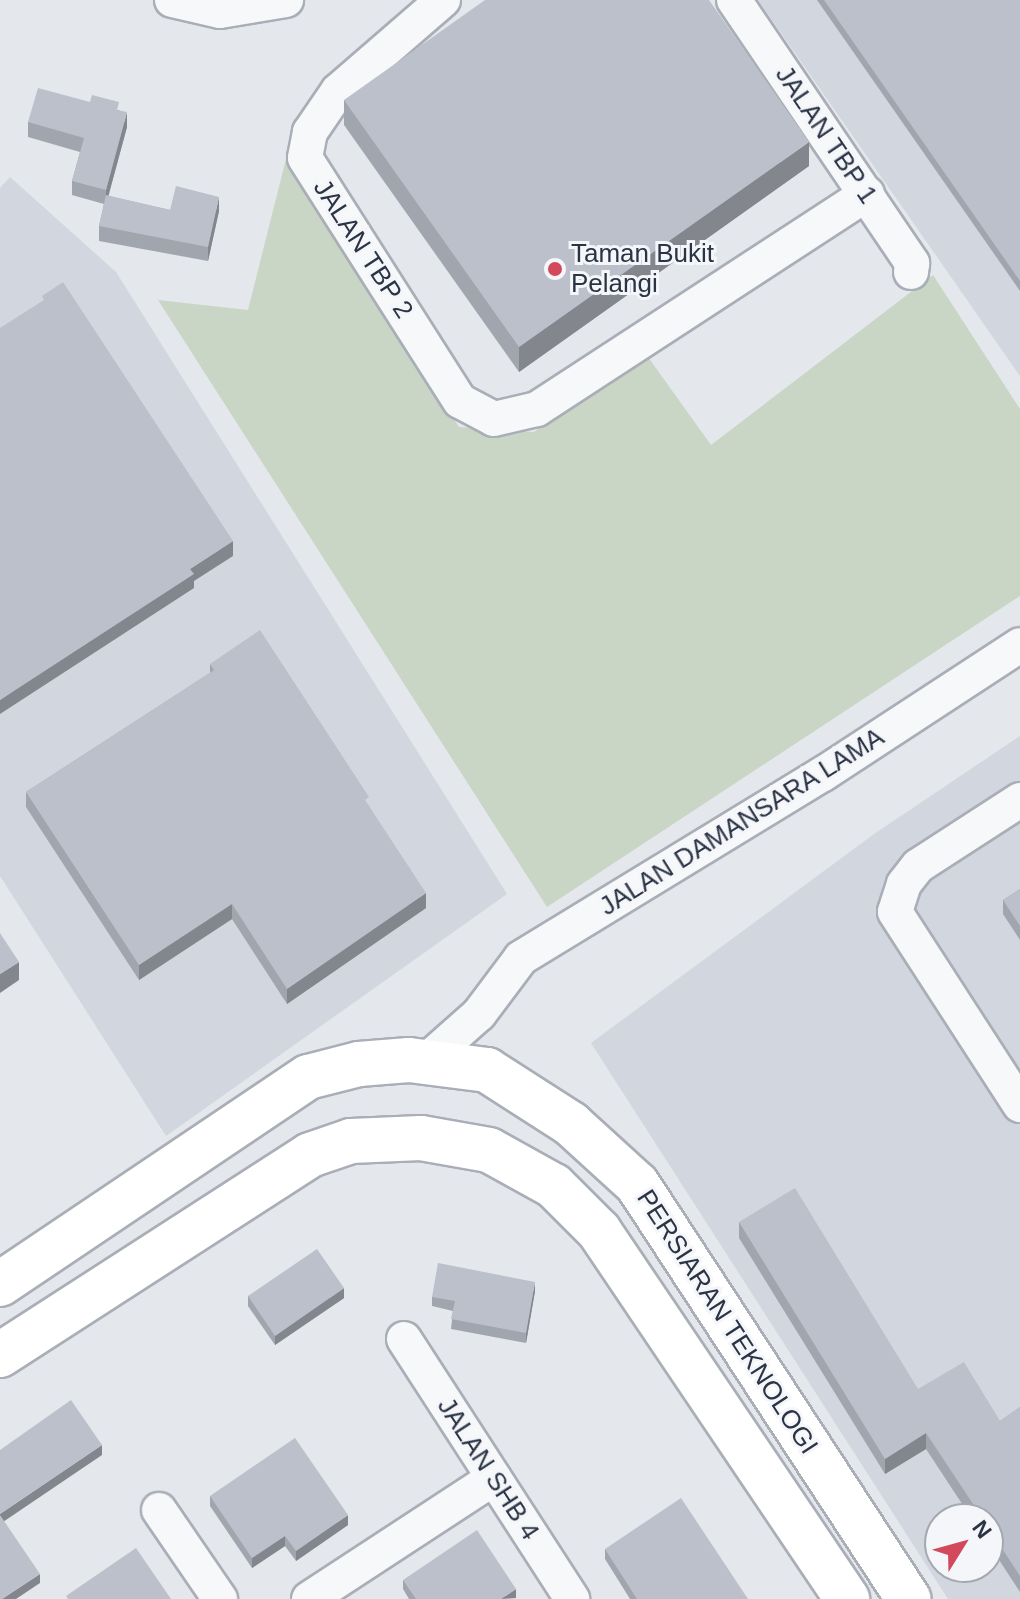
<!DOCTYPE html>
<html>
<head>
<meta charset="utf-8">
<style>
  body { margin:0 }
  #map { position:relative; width:1020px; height:1599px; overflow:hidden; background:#e4e7ec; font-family:Helvetica,sans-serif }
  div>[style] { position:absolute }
  .built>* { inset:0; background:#d2d6de }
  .green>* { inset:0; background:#c9d6c5 }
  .roads { filter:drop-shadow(2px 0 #a9aeb7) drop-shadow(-2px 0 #a9aeb7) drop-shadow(0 2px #a9aeb7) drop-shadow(0 -2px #a9aeb7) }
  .street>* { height:34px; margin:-17px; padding:0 17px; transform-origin:17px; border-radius:17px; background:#f7f8fa }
  .secondary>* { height:44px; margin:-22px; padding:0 22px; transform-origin:22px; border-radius:22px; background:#fff }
  .wall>* { inset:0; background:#a1a5ae }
  .shaded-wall>* { inset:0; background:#83868d }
  .building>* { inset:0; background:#bbc0ca }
  .dots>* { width:22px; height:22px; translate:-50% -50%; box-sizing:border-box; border:4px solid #f4f6f9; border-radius:50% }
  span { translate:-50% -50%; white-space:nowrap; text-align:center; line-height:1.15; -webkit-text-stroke:6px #f4f6f9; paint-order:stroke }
  .street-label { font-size:26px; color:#2b3445 }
  .poi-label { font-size:26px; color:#2b3445 }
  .left { translate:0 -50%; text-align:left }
  .north { position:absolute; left:924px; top:1503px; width:80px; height:80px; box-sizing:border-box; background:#f4f6f9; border:2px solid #a4a8b1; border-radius:50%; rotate:53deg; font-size:22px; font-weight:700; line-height:32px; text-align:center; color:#2b3445 }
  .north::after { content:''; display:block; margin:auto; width:28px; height:36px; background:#d1495b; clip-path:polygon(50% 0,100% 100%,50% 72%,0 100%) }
</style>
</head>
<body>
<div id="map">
  <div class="built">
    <i style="clip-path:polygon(758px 0,1020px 0,1020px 376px)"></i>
    <i style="clip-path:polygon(10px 177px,116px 272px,507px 894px,166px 1136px,0 876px,0 188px)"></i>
    <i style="clip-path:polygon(evenodd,1020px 736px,1020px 1599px,948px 1599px,591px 1043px,874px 834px,1020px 736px,940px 1519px,988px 1519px,988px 1567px,940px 1567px,940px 1519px)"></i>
  </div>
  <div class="green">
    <i style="clip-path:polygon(286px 159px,459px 427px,534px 432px,638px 343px,711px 445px,933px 275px,1020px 409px,1020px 596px,547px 907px,158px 300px,248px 310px)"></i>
  </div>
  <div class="roads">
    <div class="street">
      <i style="left:172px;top:0;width:49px;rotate:12.9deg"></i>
      <i style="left:220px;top:11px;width:67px;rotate:-9.5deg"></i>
      <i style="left:443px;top:0;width:139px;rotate:139.1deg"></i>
      <i style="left:338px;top:91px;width:50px;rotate:124.3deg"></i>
      <i style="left:310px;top:132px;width:26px;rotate:101deg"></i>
      <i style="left:305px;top:158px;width:288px;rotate:57.5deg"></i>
      <i style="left:460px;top:401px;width:38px;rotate:28deg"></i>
      <i style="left:494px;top:419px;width:44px;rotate:-13.1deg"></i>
      <i style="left:537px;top:409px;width:394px;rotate:-33.1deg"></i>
      <i style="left:734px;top:0;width:318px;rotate:55.9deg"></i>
      <i style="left:912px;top:263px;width:9px;rotate:96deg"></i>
      <i style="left:1020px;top:800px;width:121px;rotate:147.1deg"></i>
      <i style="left:918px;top:866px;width:23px;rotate:128deg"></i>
      <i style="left:904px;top:884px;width:29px;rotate:108deg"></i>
      <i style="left:895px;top:912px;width:230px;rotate:57.1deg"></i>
      <i style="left:426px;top:1061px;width:71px;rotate:-41.6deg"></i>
      <i style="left:479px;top:1014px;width:70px;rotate:-53.1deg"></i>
      <i style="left:521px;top:958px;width:354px;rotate:-31.4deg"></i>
      <i style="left:823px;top:774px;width:235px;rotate:-33.2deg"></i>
      <i style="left:404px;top:1339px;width:310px;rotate:57.1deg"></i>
      <i style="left:159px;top:1510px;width:108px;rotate:55.6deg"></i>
      <i style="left:309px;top:1599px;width:221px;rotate:-33.2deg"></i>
    </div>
    <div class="secondary">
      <i style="left:0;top:1284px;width:371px;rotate:-33.9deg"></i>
      <i style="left:308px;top:1077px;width:53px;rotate:-14.3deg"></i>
      <i style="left:359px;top:1064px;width:50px;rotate:-4.6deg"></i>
      <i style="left:409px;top:1060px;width:79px;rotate:7.3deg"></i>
      <i style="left:487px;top:1070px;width:100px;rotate:32.7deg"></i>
      <i style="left:571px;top:1124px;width:89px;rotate:42.3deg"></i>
      <i style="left:637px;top:1184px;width:496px;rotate:56.8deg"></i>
      <i style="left:0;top:1355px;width:369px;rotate:-32.8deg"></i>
      <i style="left:310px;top:1155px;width:43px;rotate:-18.9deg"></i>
      <i style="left:351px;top:1141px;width:70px;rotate:-2.5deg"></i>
      <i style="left:421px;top:1138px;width:69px;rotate:10deg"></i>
      <i style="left:489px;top:1150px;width:74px;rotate:29deg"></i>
      <i style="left:554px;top:1186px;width:64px;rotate:45deg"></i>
      <i style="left:599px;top:1231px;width:444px;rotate:56deg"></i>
    </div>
  </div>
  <div class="wall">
    <i style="clip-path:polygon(817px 0,1020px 0,1020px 291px)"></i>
    <i style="clip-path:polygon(344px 100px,809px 166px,519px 372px,344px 125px)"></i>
    <i style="clip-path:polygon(119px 110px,127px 127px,108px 196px,170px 210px,219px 211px,208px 261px,99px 241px,99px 226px,104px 204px,72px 195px,72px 181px,80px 152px,28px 137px,28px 122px)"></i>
    <i style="clip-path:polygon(210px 664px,369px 806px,426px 908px,287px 1004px,232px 919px,139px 980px,26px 807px,26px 792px,210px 673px)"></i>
    <i style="clip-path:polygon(1020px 889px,1020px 940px,1003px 914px,1003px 900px)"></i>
    <i style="clip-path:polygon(739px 1222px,918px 1389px,1000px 1421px,1020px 1407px,1020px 1592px,988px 1543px,988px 1519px,972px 1519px,926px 1449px,885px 1474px,739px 1238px)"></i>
    <i style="clip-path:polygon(535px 1291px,526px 1343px,451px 1329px,453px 1311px,432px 1306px,432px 1297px)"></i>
    <i style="clip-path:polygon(248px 1296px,344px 1298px,275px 1345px,248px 1306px)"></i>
    <i style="clip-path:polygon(210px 1496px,348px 1525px,296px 1561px,285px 1546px,252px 1568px,210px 1506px)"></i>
    <i style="clip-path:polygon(605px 1549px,748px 1599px,630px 1599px,605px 1559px)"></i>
    <i style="clip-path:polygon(403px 1580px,516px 1598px,409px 1599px,403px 1589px)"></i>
  </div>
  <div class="shaded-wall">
    <i style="clip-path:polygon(127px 112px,127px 127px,106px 205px,106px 190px)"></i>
    <i style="clip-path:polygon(809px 142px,809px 166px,519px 372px,519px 347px)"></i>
    <i style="clip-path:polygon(219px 197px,219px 211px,208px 261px,208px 247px)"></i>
    <i style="clip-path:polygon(233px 541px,233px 556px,194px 581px,194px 588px,0 714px,0 700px,190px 569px)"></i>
    <i style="clip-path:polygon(426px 893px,426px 908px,287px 1004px,287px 989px)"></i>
    <i style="clip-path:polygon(232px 904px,232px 919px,139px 980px,139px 965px)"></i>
    <i style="clip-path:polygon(19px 962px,19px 980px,0 993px,0 974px)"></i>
    <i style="clip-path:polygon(535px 1282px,535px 1291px,526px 1343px,526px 1333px)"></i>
    <i style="clip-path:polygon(344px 1288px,344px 1298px,275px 1345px,275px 1336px)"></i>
    <i style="clip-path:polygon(926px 1433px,926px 1449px,885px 1474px,885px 1459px)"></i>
    <i style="clip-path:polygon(102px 1445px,102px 1455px,0 1524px,0 1514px)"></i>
    <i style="clip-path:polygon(348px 1515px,348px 1525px,296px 1561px,296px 1551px)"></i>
    <i style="clip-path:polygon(285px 1536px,285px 1546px,252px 1568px,252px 1558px)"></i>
    <i style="clip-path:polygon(40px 1574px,40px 1583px,16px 1599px,2px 1599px)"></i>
    <i style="clip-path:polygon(516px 1589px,516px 1598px,501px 1599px)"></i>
  </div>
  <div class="building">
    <i style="clip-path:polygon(485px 0,709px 0,809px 142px,519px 347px,344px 100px)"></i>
    <i style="clip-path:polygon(824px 0,1020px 0,1020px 281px)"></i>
    <i style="clip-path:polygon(38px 88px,90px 102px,92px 95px,119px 102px,117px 110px,127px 112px,106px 190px,72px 181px,84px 138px,28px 122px)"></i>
    <i style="clip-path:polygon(176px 186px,219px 197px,208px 247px,99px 226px,106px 195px,170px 210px)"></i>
    <i style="clip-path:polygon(63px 282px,233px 541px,190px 569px,194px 574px,0 700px,0 328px,44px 300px,42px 296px)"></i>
    <i style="clip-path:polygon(260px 630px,369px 797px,365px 800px,426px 893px,287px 989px,232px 904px,139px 965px,26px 792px,214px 670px,210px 664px)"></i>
    <i style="clip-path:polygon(1020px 889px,1020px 926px,1003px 900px)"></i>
    <i style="clip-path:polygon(0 933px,19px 962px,0 974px)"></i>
    <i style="clip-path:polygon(795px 1188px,918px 1389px,964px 1362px,1000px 1421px,1020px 1407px,1020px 1576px,988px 1527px,988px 1519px,983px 1519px,926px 1433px,885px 1459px,739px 1222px)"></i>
    <i style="clip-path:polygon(317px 1249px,344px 1288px,275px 1336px,248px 1296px)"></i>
    <i style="clip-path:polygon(438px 1263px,535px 1282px,526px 1333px,451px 1319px,455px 1301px,432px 1297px)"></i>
    <i style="clip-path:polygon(71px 1400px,102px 1445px,0 1514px,0 1450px)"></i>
    <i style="clip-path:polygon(295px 1438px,348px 1515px,296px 1551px,285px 1536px,252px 1558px,210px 1496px)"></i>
    <i style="clip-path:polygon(681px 1498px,748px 1599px,637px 1599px,605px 1549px)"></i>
    <i style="clip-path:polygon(0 1515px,40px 1574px,2px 1599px,0 1599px)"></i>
    <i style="clip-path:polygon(477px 1530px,516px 1589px,501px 1599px,416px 1599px,403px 1580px)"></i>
    <i style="clip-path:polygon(136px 1548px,171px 1599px,68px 1599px,66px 1596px)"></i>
  </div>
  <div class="dots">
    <i style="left:555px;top:269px;background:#d1495b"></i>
  </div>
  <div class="street-label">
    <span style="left:826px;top:135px;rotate:56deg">JALAN TBP 1</span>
    <span style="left:363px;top:249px;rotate:57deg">JALAN TBP 2</span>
    <span style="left:742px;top:822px;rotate:-32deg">JALAN DAMANSARA LAMA</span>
    <span style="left:727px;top:1322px;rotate:57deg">PERSIARAN TEKNOLOGI</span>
    <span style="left:488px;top:1469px;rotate:57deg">JALAN SHB 4</span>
  </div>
  <div class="poi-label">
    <span class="left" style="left:571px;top:269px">Taman Bukit<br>Pelangi</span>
  </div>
  <div class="north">N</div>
</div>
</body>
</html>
